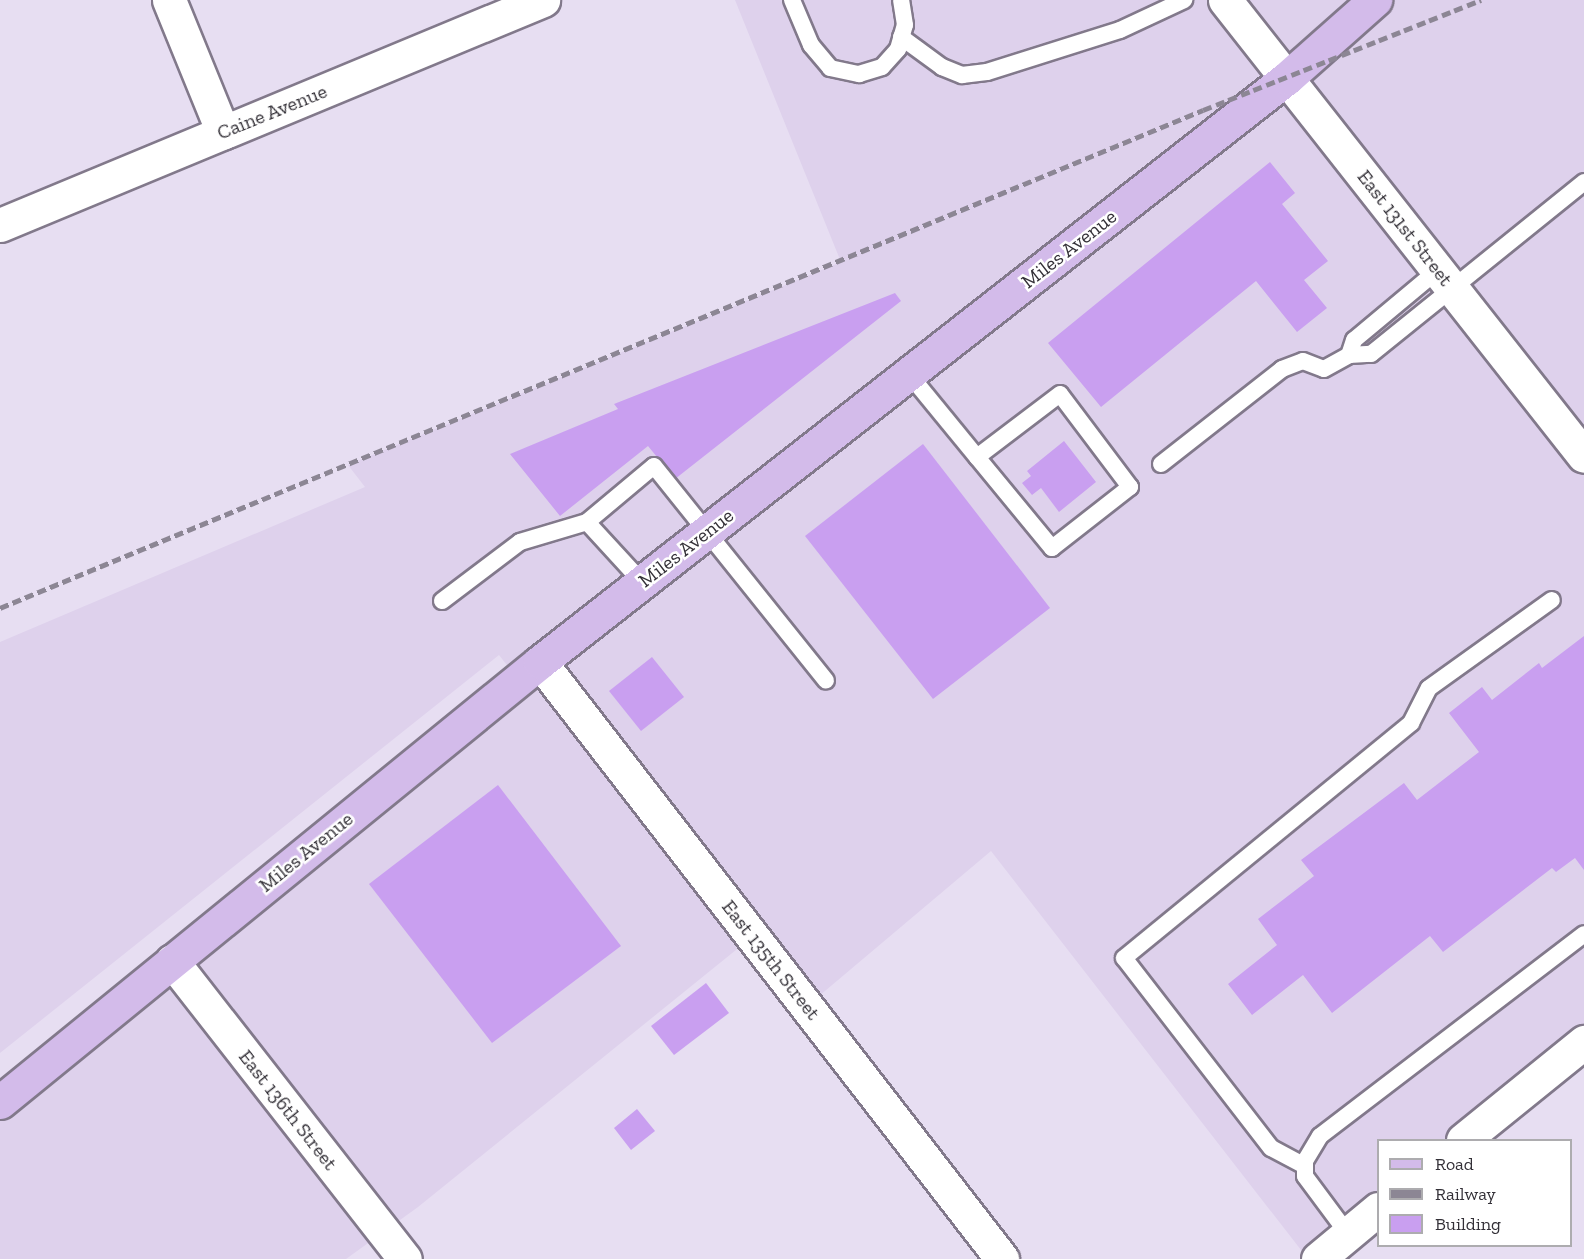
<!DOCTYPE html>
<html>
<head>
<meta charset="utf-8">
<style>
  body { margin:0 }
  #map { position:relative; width:1584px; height:1259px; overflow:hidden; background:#e7def2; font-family:"Zilla Slab",serif }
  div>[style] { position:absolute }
  .built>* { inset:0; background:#ded1ec }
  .building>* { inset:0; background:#c99ff0 }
  .roads { filter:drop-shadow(2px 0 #82798b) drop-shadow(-2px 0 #82798b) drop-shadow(0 2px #82798b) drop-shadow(0 -2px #82798b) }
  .service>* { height:16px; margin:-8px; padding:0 8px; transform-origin:8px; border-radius:8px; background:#fff }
  .minor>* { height:33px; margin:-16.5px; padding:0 16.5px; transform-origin:16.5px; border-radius:16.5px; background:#fff }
  .tertiary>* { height:33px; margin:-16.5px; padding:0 16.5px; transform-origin:16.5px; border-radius:16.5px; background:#fff }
  .primary>* { height:33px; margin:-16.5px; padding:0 16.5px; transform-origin:16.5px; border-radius:16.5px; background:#d3bbea }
  .rail>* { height:4.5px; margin-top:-2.25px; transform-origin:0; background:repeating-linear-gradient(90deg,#8c8694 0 9px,transparent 0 13.5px) }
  span { translate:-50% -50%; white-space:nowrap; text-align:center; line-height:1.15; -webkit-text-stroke:5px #fff; paint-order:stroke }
  .street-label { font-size:20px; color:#333037 }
  .legend { position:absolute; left:1377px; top:1139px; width:195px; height:108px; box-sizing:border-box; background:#fff; border:2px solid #adacaf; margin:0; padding:8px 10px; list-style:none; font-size:18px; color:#333037 }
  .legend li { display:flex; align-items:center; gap:12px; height:30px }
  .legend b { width:30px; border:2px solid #adacaf }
</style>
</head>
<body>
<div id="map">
  <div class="built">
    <i style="clip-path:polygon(735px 0,1584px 0,1584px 1042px,1463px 1140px,1378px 1140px,1378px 1209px,1308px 1259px,991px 851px,806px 1007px,752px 937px,418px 1207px,346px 1259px,0 1259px,0 1102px,518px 679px,499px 655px,0 1053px,0 642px,365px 487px,348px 465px,841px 262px)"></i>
  </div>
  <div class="building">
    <i style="clip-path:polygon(1270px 162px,1295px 193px,1282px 204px,1328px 261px,1304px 280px,1327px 308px,1297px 332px,1256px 281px,1101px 407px,1048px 343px)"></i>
    <i style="clip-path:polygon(895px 293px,901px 301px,675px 479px,648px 446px,560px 516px,510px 454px,618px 409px,614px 404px)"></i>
    <i style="clip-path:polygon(1064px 441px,1096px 482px,1059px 512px,1041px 488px,1032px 495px,1022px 483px,1031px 476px,1027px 471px)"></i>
    <i style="clip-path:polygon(923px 444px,1050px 608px,933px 699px,805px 536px)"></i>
    <i style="clip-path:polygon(1584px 636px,1584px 870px,1575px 858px,1556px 872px,1552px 868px,1443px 952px,1430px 936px,1332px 1013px,1303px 975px,1252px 1015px,1228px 984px,1277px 945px,1258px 919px,1314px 876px,1301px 860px,1404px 783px,1417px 800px,1479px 752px,1449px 713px,1482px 687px,1492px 700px,1539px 663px,1542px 668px)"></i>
    <i style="clip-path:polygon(652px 657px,684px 697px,641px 731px,609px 691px)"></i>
    <i style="clip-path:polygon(498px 785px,621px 946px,492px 1043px,369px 884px)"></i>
    <i style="clip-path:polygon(706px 983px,729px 1013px,674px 1055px,651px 1026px)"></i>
    <i style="clip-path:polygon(637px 1109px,655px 1131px,631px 1150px,614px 1128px)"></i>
  </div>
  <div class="roads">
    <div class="service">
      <i style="left:792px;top:0;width:49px;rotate:67.1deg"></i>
      <i style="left:811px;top:45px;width:30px;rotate:50deg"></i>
      <i style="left:830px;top:68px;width:30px;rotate:12deg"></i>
      <i style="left:859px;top:74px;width:24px;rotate:-17deg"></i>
      <i style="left:882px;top:67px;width:24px;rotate:-48deg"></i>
      <i style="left:898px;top:49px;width:25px;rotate:-74deg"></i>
      <i style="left:905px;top:25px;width:25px;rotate:-99deg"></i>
      <i style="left:901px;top:37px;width:51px;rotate:36.2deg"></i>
      <i style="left:942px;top:67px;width:22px;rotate:22deg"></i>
      <i style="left:962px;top:75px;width:25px;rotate:-7deg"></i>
      <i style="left:987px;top:72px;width:139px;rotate:-17.5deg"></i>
      <i style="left:1120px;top:30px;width:71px;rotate:-25.1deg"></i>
      <i style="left:1438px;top:270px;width:109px;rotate:140.2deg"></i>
      <i style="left:1354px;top:340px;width:16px;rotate:108deg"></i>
      <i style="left:1349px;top:355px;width:22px;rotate:-3deg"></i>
      <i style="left:1371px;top:354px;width:274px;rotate:-38.9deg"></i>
      <i style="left:909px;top:374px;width:107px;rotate:50.7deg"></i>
      <i style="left:977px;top:457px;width:118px;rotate:50.5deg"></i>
      <i style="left:1052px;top:548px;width:99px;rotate:-38deg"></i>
      <i style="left:1130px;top:487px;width:116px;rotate:-127deg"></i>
      <i style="left:1060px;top:394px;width:104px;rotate:142.8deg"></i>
      <i style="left:1161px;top:464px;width:154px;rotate:-38.1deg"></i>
      <i style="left:1282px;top:369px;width:22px;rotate:-21deg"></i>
      <i style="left:1303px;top:361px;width:22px;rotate:21deg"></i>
      <i style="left:1324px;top:369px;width:29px;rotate:-29deg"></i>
      <i style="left:642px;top:582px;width:81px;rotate:-132.5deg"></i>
      <i style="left:587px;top:522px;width:87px;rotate:-39.9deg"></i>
      <i style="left:654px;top:466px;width:275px;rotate:51.3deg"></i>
      <i style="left:442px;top:601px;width:98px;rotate:-37.1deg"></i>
      <i style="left:520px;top:542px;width:70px;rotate:-16.6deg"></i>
      <i style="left:1305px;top:1166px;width:38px;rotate:-152deg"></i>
      <i style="left:1271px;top:1148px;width:240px;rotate:-127.7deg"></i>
      <i style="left:1124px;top:958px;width:371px;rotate:-39.3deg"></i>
      <i style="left:1411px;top:723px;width:39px;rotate:-63deg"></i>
      <i style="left:1429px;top:688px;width:151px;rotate:-35.6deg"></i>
      <i style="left:1348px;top:1234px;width:72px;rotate:-126.6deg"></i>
      <i style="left:1305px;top:1176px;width:15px;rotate:-90deg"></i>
      <i style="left:1305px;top:1161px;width:29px;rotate:-59deg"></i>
      <i style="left:1320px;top:1136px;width:332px;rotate:-37.4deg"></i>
    </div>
    <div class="minor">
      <i style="left:169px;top:0;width:143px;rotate:67.8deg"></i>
      <i style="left:540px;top:662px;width:755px;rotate:52.26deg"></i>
      <i style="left:172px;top:961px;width:378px;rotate:52deg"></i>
      <i style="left:1463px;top:1140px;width:156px;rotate:-39deg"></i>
      <i style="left:1318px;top:1259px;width:78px;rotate:-39.8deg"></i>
    </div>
    <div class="tertiary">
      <i style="left:1225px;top:0;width:580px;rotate:51.79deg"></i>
      <i style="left:0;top:225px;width:588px;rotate:-22.51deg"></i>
    </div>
    <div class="primary">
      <i style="left:0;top:1102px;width:697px;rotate:-39.17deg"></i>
      <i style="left:540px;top:662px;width:948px;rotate:-38.02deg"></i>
      <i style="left:1287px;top:78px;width:118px;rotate:-41.6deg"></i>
    </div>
  </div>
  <div class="rail">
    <i style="left:0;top:608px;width:1302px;rotate:-22.49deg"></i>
    <i style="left:1203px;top:110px;width:299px;rotate:-21.6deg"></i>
  </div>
  <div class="street-label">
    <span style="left:272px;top:112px;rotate:-22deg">Caine Avenue</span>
    <span style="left:1405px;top:228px;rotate:52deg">East 131st Street</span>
    <span style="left:1069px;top:249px;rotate:-38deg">Miles Avenue</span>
    <span style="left:686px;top:548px;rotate:-38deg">Miles Avenue</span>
    <span style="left:306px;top:852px;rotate:-39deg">Miles Avenue</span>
    <span style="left:771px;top:960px;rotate:52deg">East 135th Street</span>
    <span style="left:288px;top:1110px;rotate:52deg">East 136th Street</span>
  </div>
  <ul class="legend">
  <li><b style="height:8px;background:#d3bbea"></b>Road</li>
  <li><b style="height:8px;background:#8c8694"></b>Railway</li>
  <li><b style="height:16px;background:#c99ff0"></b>Building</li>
  </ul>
</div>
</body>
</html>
